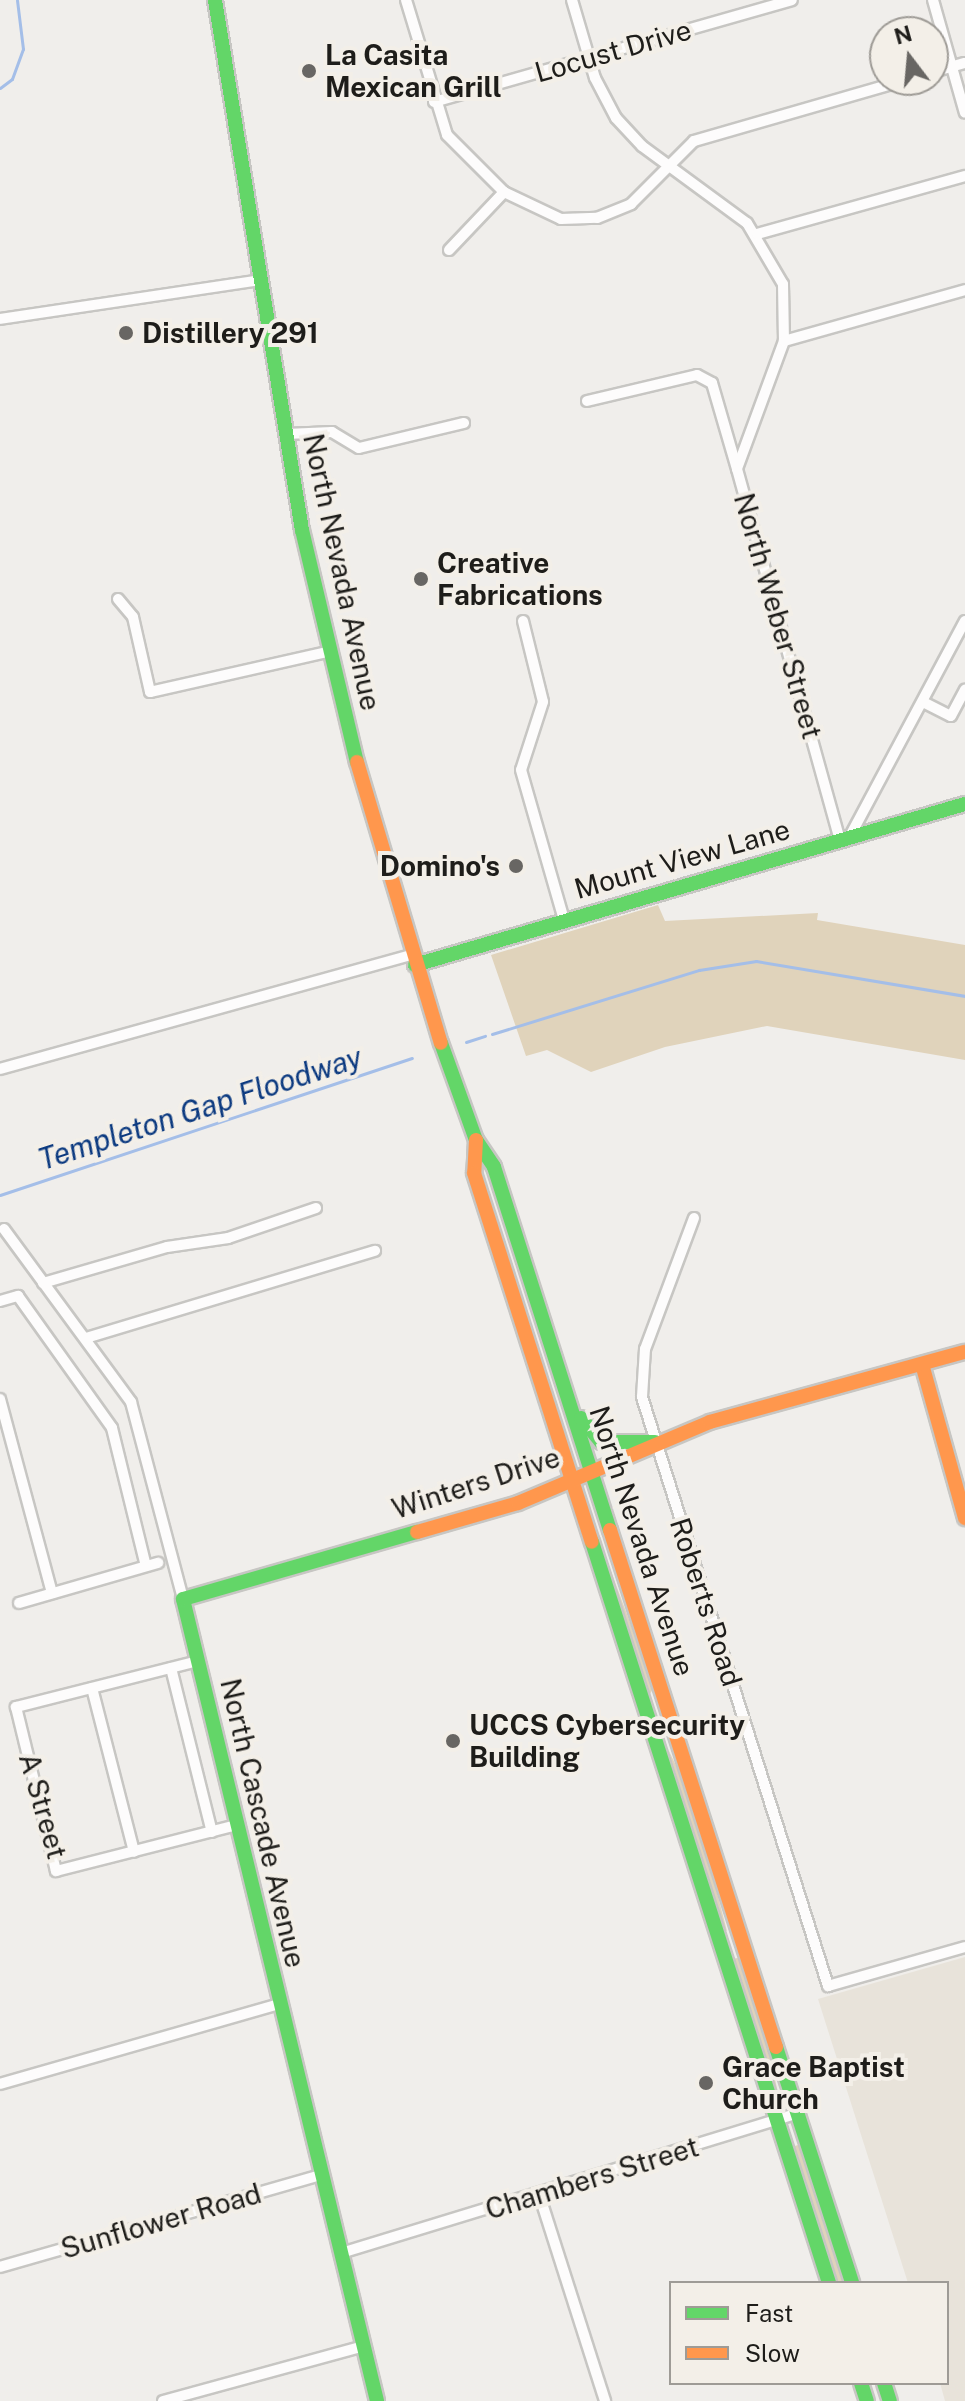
<!DOCTYPE html>
<html>
<head>
<meta charset="utf-8">
<style>
  body { margin:0 }
  #map { position:relative; width:965px; height:2401px; overflow:hidden; background:#f0eeeb; font-family:"Public Sans",sans-serif }
  div>[style] { position:absolute }
  .built>* { inset:0; background:#e8e3da }
  .green>* { inset:0; background:#e0d3bb }
  .stream>* { height:3px; margin:-1.5px; padding:0 1.5px; transform-origin:1.5px; border-radius:1.5px; background:#a4bee8 }
  .roads { filter:drop-shadow(2px 0 #c7c6c3) drop-shadow(-2px 0 #c7c6c3) drop-shadow(0 2px #c7c6c3) drop-shadow(0 -2px #c7c6c3) }
  .street>* { height:10px; margin:-5px; padding:0 5px; transform-origin:5px; border-radius:5px; background:#fdfcfc }
  .fast>* { height:14px; margin:-7px; padding:0 7px; transform-origin:7px; border-radius:7px; background:#63d668 }
  .slow>* { height:14px; margin:-7px; padding:0 7px; transform-origin:7px; border-radius:7px; background:#ff974d }
  .dots>* { width:22px; height:22px; translate:-50% -50%; box-sizing:border-box; border:4px solid #f3efe8; border-radius:50% }
  span { translate:-50% -50%; white-space:nowrap; text-align:center; line-height:1.15; -webkit-text-stroke:8px #f3efe8; paint-order:stroke }
  .street-label { font-size:28px; color:#1e1d1a }
  .poi-label { font-size:28px; color:#1e1d1a; font-weight:700 }
  .left { translate:0 -50%; text-align:left }
  .right { translate:-100% -50%; text-align:right }
  .water-label { font-size:30px; color:#0c3a80; font-style:italic }
  .legend { position:absolute; left:669px; top:2281px; width:280px; height:104px; box-sizing:border-box; background:#f3efe8; border:2px solid #9e9b96; margin:0; padding:10px 14px; list-style:none; font-size:24px; color:#1e1d1a }
  .legend li { display:flex; align-items:center; gap:16px; height:40px }
  .legend b { width:40px; border:2px solid #9e9b96 }
  .north { position:absolute; left:869px; top:16px; width:80px; height:80px; box-sizing:border-box; background:#f3efe8; border:2px solid #9e9b96; border-radius:50%; rotate:344deg; font-size:22px; font-weight:700; line-height:32px; text-align:center; color:#1e1d1a }
  .north::after { content:''; display:block; margin:auto; width:28px; height:36px; background:#686663; clip-path:polygon(50% 0,100% 100%,50% 72%,0 100%) }
</style>
</head>
<body>
<div id="map">
  <div class="built">
    <i style="clip-path:polygon(965px 1957px,965px 2401px,945px 2401px,940px 2383px,947px 2383px,947px 2283px,908px 2283px,818px 1999px)"></i>
  </div>
  <div class="green">
    <i style="clip-path:polygon(658px 905px,665px 921px,818px 913px,817px 920px,965px 945px,965px 1060px,767px 1026px,665px 1047px,591px 1072px,547px 1050px,526px 1056px,491px 955px)"></i>
    <i style="clip-path:polygon(596px 1531px,654px 1687px,650px 1694px,643px 1688px)"></i>
    <i style="clip-path:polygon(668px 1749px,693px 1801px,727px 1931px,724px 1929px)"></i>
    <i style="clip-path:polygon(738px 1958px,755px 1993px,780px 2101px,731px 1959px)"></i>
    <i style="clip-path:polygon(798px 2145px,801px 2149px,846px 2283px,834px 2283px,792px 2147px)"></i>
  </div>
  <div class="stream">
    <i style="left:0;top:88px;width:15px;rotate:-37deg"></i>
    <i style="left:12px;top:79px;width:32px;rotate:-70deg"></i>
    <i style="left:23px;top:49px;width:49px;rotate:-97deg"></i>
    <i style="left:492px;top:1034px;width:217px;rotate:-17.2deg"></i>
    <i style="left:699px;top:970px;width:58px;rotate:-9deg"></i>
    <i style="left:756px;top:961px;width:212px;rotate:9.5deg"></i>
    <i style="left:466px;top:1042px;width:20px;rotate:-18deg"></i>
    <i style="left:0;top:1195px;width:434px;rotate:-18.4deg"></i>
  </div>
  <div class="roads">
    <div class="street">
      <i style="left:406px;top:0;width:141px;rotate:73.1deg"></i>
      <i style="left:447px;top:135px;width:81px;rotate:45deg"></i>
      <i style="left:504px;top:192px;width:63px;rotate:25.3deg"></i>
      <i style="left:561px;top:219px;width:36px;rotate:-2deg"></i>
      <i style="left:597px;top:218px;width:37px;rotate:-22deg"></i>
      <i style="left:631px;top:204px;width:89px;rotate:-45deg"></i>
      <i style="left:694px;top:141px;width:221px;rotate:-16.1deg"></i>
      <i style="left:572px;top:0;width:81px;rotate:73.6deg"></i>
      <i style="left:595px;top:78px;width:45px;rotate:62.3deg"></i>
      <i style="left:616px;top:118px;width:38px;rotate:47deg"></i>
      <i style="left:642px;top:146px;width:130px;rotate:36.3deg"></i>
      <i style="left:747px;top:223px;width:71px;rotate:59.5deg"></i>
      <i style="left:783px;top:284px;width:57px;rotate:89deg"></i>
      <i style="left:784px;top:341px;width:136px;rotate:110.2deg"></i>
      <i style="left:737px;top:469px;width:385px;rotate:74.5deg"></i>
      <i style="left:933px;top:0;width:117px;rotate:74.2deg"></i>
      <i style="left:933px;top:72px;width:33px;rotate:-16deg"></i>
      <i style="left:434px;top:102px;width:372px;rotate:-15.9deg"></i>
      <i style="left:757px;top:234px;width:216px;rotate:-15.6deg"></i>
      <i style="left:449px;top:250px;width:80px;rotate:-46.5deg"></i>
      <i style="left:0;top:319px;width:263px;rotate:-8.5deg"></i>
      <i style="left:784px;top:341px;width:188px;rotate:-15.7deg"></i>
      <i style="left:587px;top:401px;width:113px;rotate:-13.3deg"></i>
      <i style="left:697px;top:375px;width:17px;rotate:28deg"></i>
      <i style="left:712px;top:383px;width:90px;rotate:73.8deg"></i>
      <i style="left:286px;top:434px;width:46px;rotate:-2.5deg"></i>
      <i style="left:332px;top:432px;width:31px;rotate:31deg"></i>
      <i style="left:359px;top:448px;width:108px;rotate:-13.4deg"></i>
      <i style="left:118px;top:599px;width:23px;rotate:50deg"></i>
      <i style="left:133px;top:617px;width:77px;rotate:77.2deg"></i>
      <i style="left:150px;top:692px;width:182px;rotate:-12.7deg"></i>
      <i style="left:523px;top:621px;width:83px;rotate:76.1deg"></i>
      <i style="left:543px;top:702px;width:71px;rotate:107.9deg"></i>
      <i style="left:521px;top:770px;width:156px;rotate:74deg"></i>
      <i style="left:923px;top:702px;width:31px;rotate:27deg"></i>
      <i style="left:951px;top:716px;width:30px;rotate:-62deg"></i>
      <i style="left:849px;top:838px;width:246px;rotate:-61.9deg"></i>
      <i style="left:0;top:1069px;width:427px;rotate:-15.5deg"></i>
      <i style="left:694px;top:1218px;width:140px;rotate:110.5deg"></i>
      <i style="left:645px;top:1349px;width:48px;rotate:93.6deg"></i>
      <i style="left:642px;top:1397px;width:618px;rotate:72.47deg"></i>
      <i style="left:828px;top:1986px;width:142px;rotate:-15.9deg"></i>
      <i style="left:4px;top:1229px;width:215px;rotate:53.7deg"></i>
      <i style="left:131px;top:1402px;width:204px;rotate:75.2deg"></i>
      <i style="left:43px;top:1283px;width:129px;rotate:-16.2deg"></i>
      <i style="left:167px;top:1247px;width:62px;rotate:-8.4deg"></i>
      <i style="left:228px;top:1238px;width:93px;rotate:-18.8deg"></i>
      <i style="left:0;top:1301px;width:19px;rotate:-16deg"></i>
      <i style="left:18px;top:1296px;width:162px;rotate:54.5deg"></i>
      <i style="left:112px;top:1428px;width:142px;rotate:76.2deg"></i>
      <i style="left:86px;top:1338px;width:302px;rotate:-16.8deg"></i>
      <i style="left:0;top:1399px;width:201px;rotate:75deg"></i>
      <i style="left:19px;top:1603px;width:145px;rotate:-16.1deg"></i>
      <i style="left:198px;top:1661px;width:188px;rotate:165.8deg"></i>
      <i style="left:16px;top:1707px;width:169px;rotate:76.3deg"></i>
      <i style="left:56px;top:1871px;width:187px;rotate:-14.3deg"></i>
      <i style="left:171px;top:1668px;width:169px;rotate:76deg"></i>
      <i style="left:92px;top:1688px;width:169px;rotate:75.6deg"></i>
      <i style="left:0;top:2084px;width:290px;rotate:-16deg"></i>
      <i style="left:540px;top:2197px;width:214px;rotate:72.3deg"></i>
      <i style="left:341px;top:2253px;width:477px;rotate:-17deg"></i>
      <i style="left:0;top:2267px;width:334px;rotate:-16deg"></i>
      <i style="left:163px;top:2401px;width:208px;rotate:-15.3deg"></i>
    </div>
    <div class="fast">
      <i style="left:215px;top:0;width:537px;rotate:80.68deg"></i>
      <i style="left:302px;top:530px;width:238px;rotate:76.7deg"></i>
      <i style="left:415px;top:965px;width:573px;rotate:-16.32deg"></i>
      <i style="left:441px;top:1043px;width:103px;rotate:70.2deg"></i>
      <i style="left:476px;top:1140px;width:32px;rotate:56deg"></i>
      <i style="left:494px;top:1167px;width:381px;rotate:72.3deg"></i>
      <i style="left:581px;top:1418px;width:31px;rotate:50deg"></i>
      <i style="left:601px;top:1442px;width:54px"></i>
      <i style="left:592px;top:1542px;width:778px;rotate:72.26deg"></i>
      <i style="left:776px;top:2047px;width:248px;rotate:72.1deg"></i>
      <i style="left:861px;top:2383px;width:19px;rotate:72deg"></i>
      <i style="left:884px;top:2383px;width:19px;rotate:72deg"></i>
      <i style="left:377px;top:2401px;width:825px;rotate:-103.6deg"></i>
      <i style="left:183px;top:1599px;width:243px;rotate:-16deg"></i>
    </div>
    <div class="slow">
      <i style="left:357px;top:762px;width:293px;rotate:73.4deg"></i>
      <i style="left:476px;top:1140px;width:33px;rotate:93deg"></i>
      <i style="left:474px;top:1173px;width:387px;rotate:72.3deg"></i>
      <i style="left:922px;top:1364px;width:160px;rotate:74.4deg"></i>
      <i style="left:610px;top:1530px;width:543px;rotate:72.2deg"></i>
      <i style="left:417px;top:1532px;width:105px;rotate:-16deg"></i>
      <i style="left:518px;top:1503px;width:208px;rotate:-22.9deg"></i>
      <i style="left:710px;top:1422px;width:264px;rotate:-15.4deg"></i>
    </div>
  </div>
  <div class="dots">
    <i style="left:309px;top:71px;background:#686663"></i>
    <i style="left:126px;top:333px;background:#686663"></i>
    <i style="left:421px;top:579px;background:#686663"></i>
    <i style="left:516px;top:866px;background:#686663"></i>
    <i style="left:453px;top:1741px;background:#686663"></i>
    <i style="left:706px;top:2083px;background:#686663"></i>
  </div>
  <div class="street-label">
    <span style="left:613px;top:51px;rotate:-16deg">Locust Drive</span>
    <span style="left:342px;top:572px;rotate:78deg">North Nevada Avenue</span>
    <span style="left:778px;top:616px;rotate:74deg">North Weber Street</span>
    <span style="left:682px;top:859px;rotate:-16deg">Mount View Lane</span>
    <span style="left:476px;top:1483px;rotate:-18deg">Winters Drive</span>
    <span style="left:642px;top:1541px;rotate:72deg">North Nevada Avenue</span>
    <span style="left:706px;top:1602px;rotate:72deg">Roberts Road</span>
    <span style="left:43px;top:1806px;rotate:74deg">A Street</span>
    <span style="left:263px;top:1823px;rotate:77deg">North Cascade Avenue</span>
    <span style="left:592px;top:2178px;rotate:-17deg">Chambers Street</span>
    <span style="left:161px;top:2221px;rotate:-16deg">Sunflower Road</span>
  </div>
  <div class="poi-label">
    <span class="left" style="left:325px;top:71px">La Casita<br>Mexican Grill</span>
    <span class="left" style="left:142px;top:333px">Distillery 291</span>
    <span class="left" style="left:437px;top:579px">Creative<br>Fabrications</span>
    <span class="right" style="left:500px;top:866px">Domino's</span>
    <span class="left" style="left:469px;top:1741px">UCCS Cybersecurity<br>Building</span>
    <span class="left" style="left:722px;top:2083px">Grace Baptist<br>Church</span>
  </div>
  <div class="water-label">
    <span style="left:200px;top:1108px;rotate:-18deg">Templeton Gap Floodway</span>
  </div>
  <ul class="legend">
  <li><b style="height:10px;background:#63d668"></b>Fast</li>
  <li><b style="height:10px;background:#ff974d"></b>Slow</li>
  </ul>
  <div class="north">N</div>
</div>
</body>
</html>
